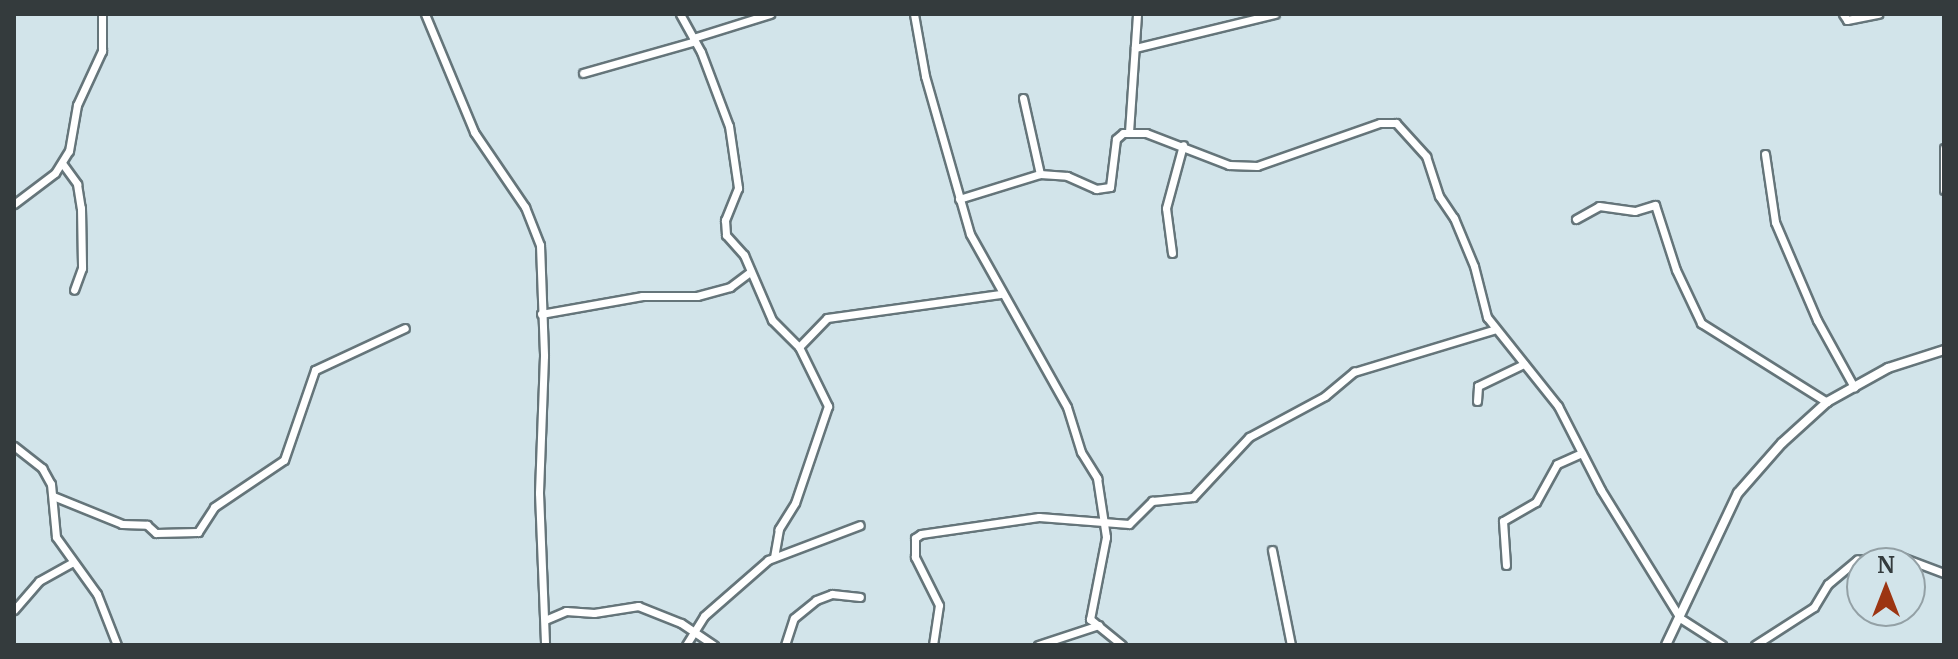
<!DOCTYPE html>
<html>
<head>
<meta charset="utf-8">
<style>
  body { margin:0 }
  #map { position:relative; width:1958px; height:659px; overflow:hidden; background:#d2e4ea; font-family:Merriweather,serif }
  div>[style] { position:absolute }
  .roads { filter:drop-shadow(2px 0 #65757a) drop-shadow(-2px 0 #65757a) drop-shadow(0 2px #65757a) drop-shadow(0 -2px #65757a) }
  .minor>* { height:7px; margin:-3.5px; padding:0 3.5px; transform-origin:3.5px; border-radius:3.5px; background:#fff }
  .tertiary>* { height:8px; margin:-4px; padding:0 4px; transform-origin:4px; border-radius:4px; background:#fff }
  span { translate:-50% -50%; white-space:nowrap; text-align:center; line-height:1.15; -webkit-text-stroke:7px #d2e4ea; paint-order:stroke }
  .frame { position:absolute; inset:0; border:16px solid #343b3d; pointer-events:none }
  .north { position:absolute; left:1846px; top:547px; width:80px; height:80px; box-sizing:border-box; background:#d2e4ea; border:2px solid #93a0a5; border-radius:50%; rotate:0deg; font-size:22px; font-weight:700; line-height:32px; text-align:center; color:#343b3d }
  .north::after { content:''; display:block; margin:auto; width:28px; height:36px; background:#9c3512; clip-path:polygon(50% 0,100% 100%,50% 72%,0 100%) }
</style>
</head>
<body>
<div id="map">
  <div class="roads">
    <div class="minor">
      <i style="left:425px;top:14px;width:128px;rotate:67.4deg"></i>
      <i style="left:474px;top:132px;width:91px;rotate:55.8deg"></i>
      <i style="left:525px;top:207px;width:41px;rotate:68.5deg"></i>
      <i style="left:540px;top:245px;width:111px;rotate:87.9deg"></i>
      <i style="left:544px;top:356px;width:137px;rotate:92.1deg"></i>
      <i style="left:539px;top:493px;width:152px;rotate:87.7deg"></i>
      <i style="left:680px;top:14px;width:43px;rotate:61.1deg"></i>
      <i style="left:701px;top:52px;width:79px;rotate:69.3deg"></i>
      <i style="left:729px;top:126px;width:63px;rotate:81.7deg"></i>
      <i style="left:738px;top:188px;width:35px;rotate:112deg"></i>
      <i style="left:725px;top:220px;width:15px;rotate:86deg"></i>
      <i style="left:726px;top:235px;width:27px;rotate:48deg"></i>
      <i style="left:744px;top:255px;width:71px;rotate:66.7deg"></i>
      <i style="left:772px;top:320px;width:38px;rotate:45deg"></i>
      <i style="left:799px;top:347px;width:66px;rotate:63.8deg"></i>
      <i style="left:828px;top:406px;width:102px;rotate:108.8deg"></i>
      <i style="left:795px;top:503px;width:31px;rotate:122deg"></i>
      <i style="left:779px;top:529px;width:27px;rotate:100deg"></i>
      <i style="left:914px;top:14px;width:63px;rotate:79.9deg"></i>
      <i style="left:925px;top:76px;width:164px;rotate:74.1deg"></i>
      <i style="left:970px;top:234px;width:198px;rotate:60.7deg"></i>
      <i style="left:1067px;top:407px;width:47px;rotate:72.7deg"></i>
      <i style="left:1081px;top:452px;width:31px;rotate:58deg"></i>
      <i style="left:1097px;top:478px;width:60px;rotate:81.3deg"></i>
      <i style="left:1106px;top:537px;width:84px;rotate:101deg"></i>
      <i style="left:1090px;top:619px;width:41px;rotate:39.1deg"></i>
      <i style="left:1843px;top:14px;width:7px;rotate:56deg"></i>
      <i style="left:1847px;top:20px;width:32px;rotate:-11deg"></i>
      <i style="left:693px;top:38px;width:81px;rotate:-17.3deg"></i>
      <i style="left:1135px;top:48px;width:144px;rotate:-13.7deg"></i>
      <i style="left:583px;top:73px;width:116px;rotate:-15.9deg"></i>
      <i style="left:1023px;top:98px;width:78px;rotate:77.4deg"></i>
      <i style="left:1129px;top:132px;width:118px;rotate:-86.1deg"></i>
      <i style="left:1944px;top:148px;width:42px;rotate:90deg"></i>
      <i style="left:1765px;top:154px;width:69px;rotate:81.6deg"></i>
      <i style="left:1775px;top:222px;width:107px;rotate:66.8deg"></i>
      <i style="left:1817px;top:320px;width:77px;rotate:61.1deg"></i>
      <i style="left:62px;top:163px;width:26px;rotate:54deg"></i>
      <i style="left:77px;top:184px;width:24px;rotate:81deg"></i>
      <i style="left:81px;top:208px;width:60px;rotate:89deg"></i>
      <i style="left:82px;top:268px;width:23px;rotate:110deg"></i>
      <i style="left:959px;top:199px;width:85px;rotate:-17.2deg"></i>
      <i style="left:1040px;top:174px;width:27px;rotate:4deg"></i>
      <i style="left:1067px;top:176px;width:32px;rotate:24deg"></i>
      <i style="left:1096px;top:189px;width:14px;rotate:-8deg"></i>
      <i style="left:1110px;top:187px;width:48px;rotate:-82.9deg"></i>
      <i style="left:1116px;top:139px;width:9px;rotate:-41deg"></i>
      <i style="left:1123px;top:133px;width:23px"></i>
      <i style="left:1146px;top:133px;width:89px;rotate:21.1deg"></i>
      <i style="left:1229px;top:165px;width:28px;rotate:2deg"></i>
      <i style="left:1257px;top:166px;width:130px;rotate:-19.3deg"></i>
      <i style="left:1380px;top:123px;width:16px"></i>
      <i style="left:1396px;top:123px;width:45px;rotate:47.7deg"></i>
      <i style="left:1426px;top:156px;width:42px;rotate:72deg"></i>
      <i style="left:1439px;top:196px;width:27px;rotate:56deg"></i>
      <i style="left:1454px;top:218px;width:52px;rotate:67.4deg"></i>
      <i style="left:1474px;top:266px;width:53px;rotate:75.7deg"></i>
      <i style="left:1487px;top:317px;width:114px;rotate:51.4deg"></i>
      <i style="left:1558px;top:406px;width:94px;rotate:62.9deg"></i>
      <i style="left:1601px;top:490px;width:150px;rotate:58.3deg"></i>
      <i style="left:1680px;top:618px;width:50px;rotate:32.7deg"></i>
      <i style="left:14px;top:204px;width:51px;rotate:-37.1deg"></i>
      <i style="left:55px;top:173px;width:26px;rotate:-58deg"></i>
      <i style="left:69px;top:151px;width:47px;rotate:-80.1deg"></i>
      <i style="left:77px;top:105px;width:60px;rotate:-65.2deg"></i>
      <i style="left:102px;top:51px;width:37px;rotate:-90deg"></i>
      <i style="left:1576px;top:219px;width:26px;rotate:-29deg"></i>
      <i style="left:1599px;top:206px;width:36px;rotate:8deg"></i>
      <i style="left:1635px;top:211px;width:21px;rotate:-17deg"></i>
      <i style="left:1655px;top:205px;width:68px;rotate:72.1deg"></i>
      <i style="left:1676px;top:270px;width:59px;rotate:64.7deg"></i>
      <i style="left:1701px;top:323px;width:149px;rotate:32.1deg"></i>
      <i style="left:1172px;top:253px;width:45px;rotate:-97.6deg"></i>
      <i style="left:1166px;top:208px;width:65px;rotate:-74.9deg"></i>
      <i style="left:541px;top:314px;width:103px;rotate:-10.1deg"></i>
      <i style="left:642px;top:296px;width:55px"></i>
      <i style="left:697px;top:296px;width:34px;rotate:-15deg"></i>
      <i style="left:730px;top:287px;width:25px;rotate:-37deg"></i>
      <i style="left:799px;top:347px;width:40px;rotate:-46deg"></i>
      <i style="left:827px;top:318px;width:175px;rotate:-7.9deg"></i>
      <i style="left:1477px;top:401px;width:15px;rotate:-86deg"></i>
      <i style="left:1478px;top:386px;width:51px;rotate:-25.6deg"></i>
      <i style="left:14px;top:446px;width:36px;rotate:38deg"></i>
      <i style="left:42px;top:468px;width:18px;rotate:61deg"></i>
      <i style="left:51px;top:484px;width:53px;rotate:84.6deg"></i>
      <i style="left:56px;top:537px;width:70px;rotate:54.3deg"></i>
      <i style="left:97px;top:594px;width:55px;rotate:68.6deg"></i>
      <i style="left:53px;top:496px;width:74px;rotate:22.1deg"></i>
      <i style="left:122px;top:524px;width:25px;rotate:2deg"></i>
      <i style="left:147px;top:525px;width:12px;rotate:42deg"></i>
      <i style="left:156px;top:533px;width:42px;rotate:-1.4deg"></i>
      <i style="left:198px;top:532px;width:30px;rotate:-57deg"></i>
      <i style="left:214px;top:507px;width:84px;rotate:-33.9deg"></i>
      <i style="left:284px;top:460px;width:95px;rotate:-71deg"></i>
      <i style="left:315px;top:370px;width:99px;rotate:-25deg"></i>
      <i style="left:1272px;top:550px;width:97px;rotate:78.7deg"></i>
      <i style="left:1506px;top:565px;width:44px;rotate:-93.9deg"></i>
      <i style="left:1503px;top:521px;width:38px;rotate:-30deg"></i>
      <i style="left:1536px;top:502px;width:43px;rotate:-61.1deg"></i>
      <i style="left:1557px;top:464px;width:27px;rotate:-24deg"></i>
      <i style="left:14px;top:610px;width:38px;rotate:-49deg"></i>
      <i style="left:39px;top:581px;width:37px;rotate:-29deg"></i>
      <i style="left:545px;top:620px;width:23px;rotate:-23deg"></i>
      <i style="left:566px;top:611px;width:28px;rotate:4deg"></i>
      <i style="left:594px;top:613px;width:45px;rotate:-9deg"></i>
      <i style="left:638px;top:606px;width:46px;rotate:21.6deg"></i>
      <i style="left:681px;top:623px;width:40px;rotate:34deg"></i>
      <i style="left:686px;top:645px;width:34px;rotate:-58deg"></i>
      <i style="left:704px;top:616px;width:85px;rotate:-41.2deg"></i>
      <i style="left:768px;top:560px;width:98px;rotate:-20.8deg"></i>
      <i style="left:785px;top:645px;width:28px;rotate:-72deg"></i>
      <i style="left:794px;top:618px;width:28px;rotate:-39deg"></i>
      <i style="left:816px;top:600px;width:17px;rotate:-21deg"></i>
      <i style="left:832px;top:594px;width:28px;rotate:6deg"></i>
      <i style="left:933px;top:645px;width:40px;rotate:-81.5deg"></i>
      <i style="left:939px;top:605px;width:54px;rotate:-116.6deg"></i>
      <i style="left:915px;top:557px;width:19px;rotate:-90deg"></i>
      <i style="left:915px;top:538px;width:7px;rotate:-34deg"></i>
      <i style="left:921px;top:534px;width:119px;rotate:-8.2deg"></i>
      <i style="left:1039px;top:517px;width:90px;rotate:4.4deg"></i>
      <i style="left:1129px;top:524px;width:33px;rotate:-45deg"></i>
      <i style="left:1152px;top:501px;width:41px;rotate:-5.6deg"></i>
      <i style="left:1193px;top:497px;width:82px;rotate:-47deg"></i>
      <i style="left:1249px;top:437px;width:86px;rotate:-28.3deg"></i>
      <i style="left:1325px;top:396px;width:38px;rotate:-40deg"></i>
      <i style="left:1354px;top:372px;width:148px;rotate:-16.8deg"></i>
      <i style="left:1038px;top:645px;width:64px;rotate:-18.2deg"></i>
      <i style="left:1755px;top:645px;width:70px;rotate:-32.8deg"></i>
      <i style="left:1814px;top:607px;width:27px;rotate:-59deg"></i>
      <i style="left:1828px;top:584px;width:38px;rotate:-40deg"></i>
      <i style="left:1857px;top:560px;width:39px;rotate:-7deg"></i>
      <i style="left:1896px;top:555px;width:51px;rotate:20.6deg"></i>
    </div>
    <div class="tertiary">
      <i style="left:1666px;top:645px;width:168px;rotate:-64.7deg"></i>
      <i style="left:1738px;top:493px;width:67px;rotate:-48.7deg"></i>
      <i style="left:1782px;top:443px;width:61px;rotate:-42.3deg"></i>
      <i style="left:1827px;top:402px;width:70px;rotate:-29.1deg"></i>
      <i style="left:1888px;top:368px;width:59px;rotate:-17.8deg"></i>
    </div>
  </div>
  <div class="frame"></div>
  <div class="north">N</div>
</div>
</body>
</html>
